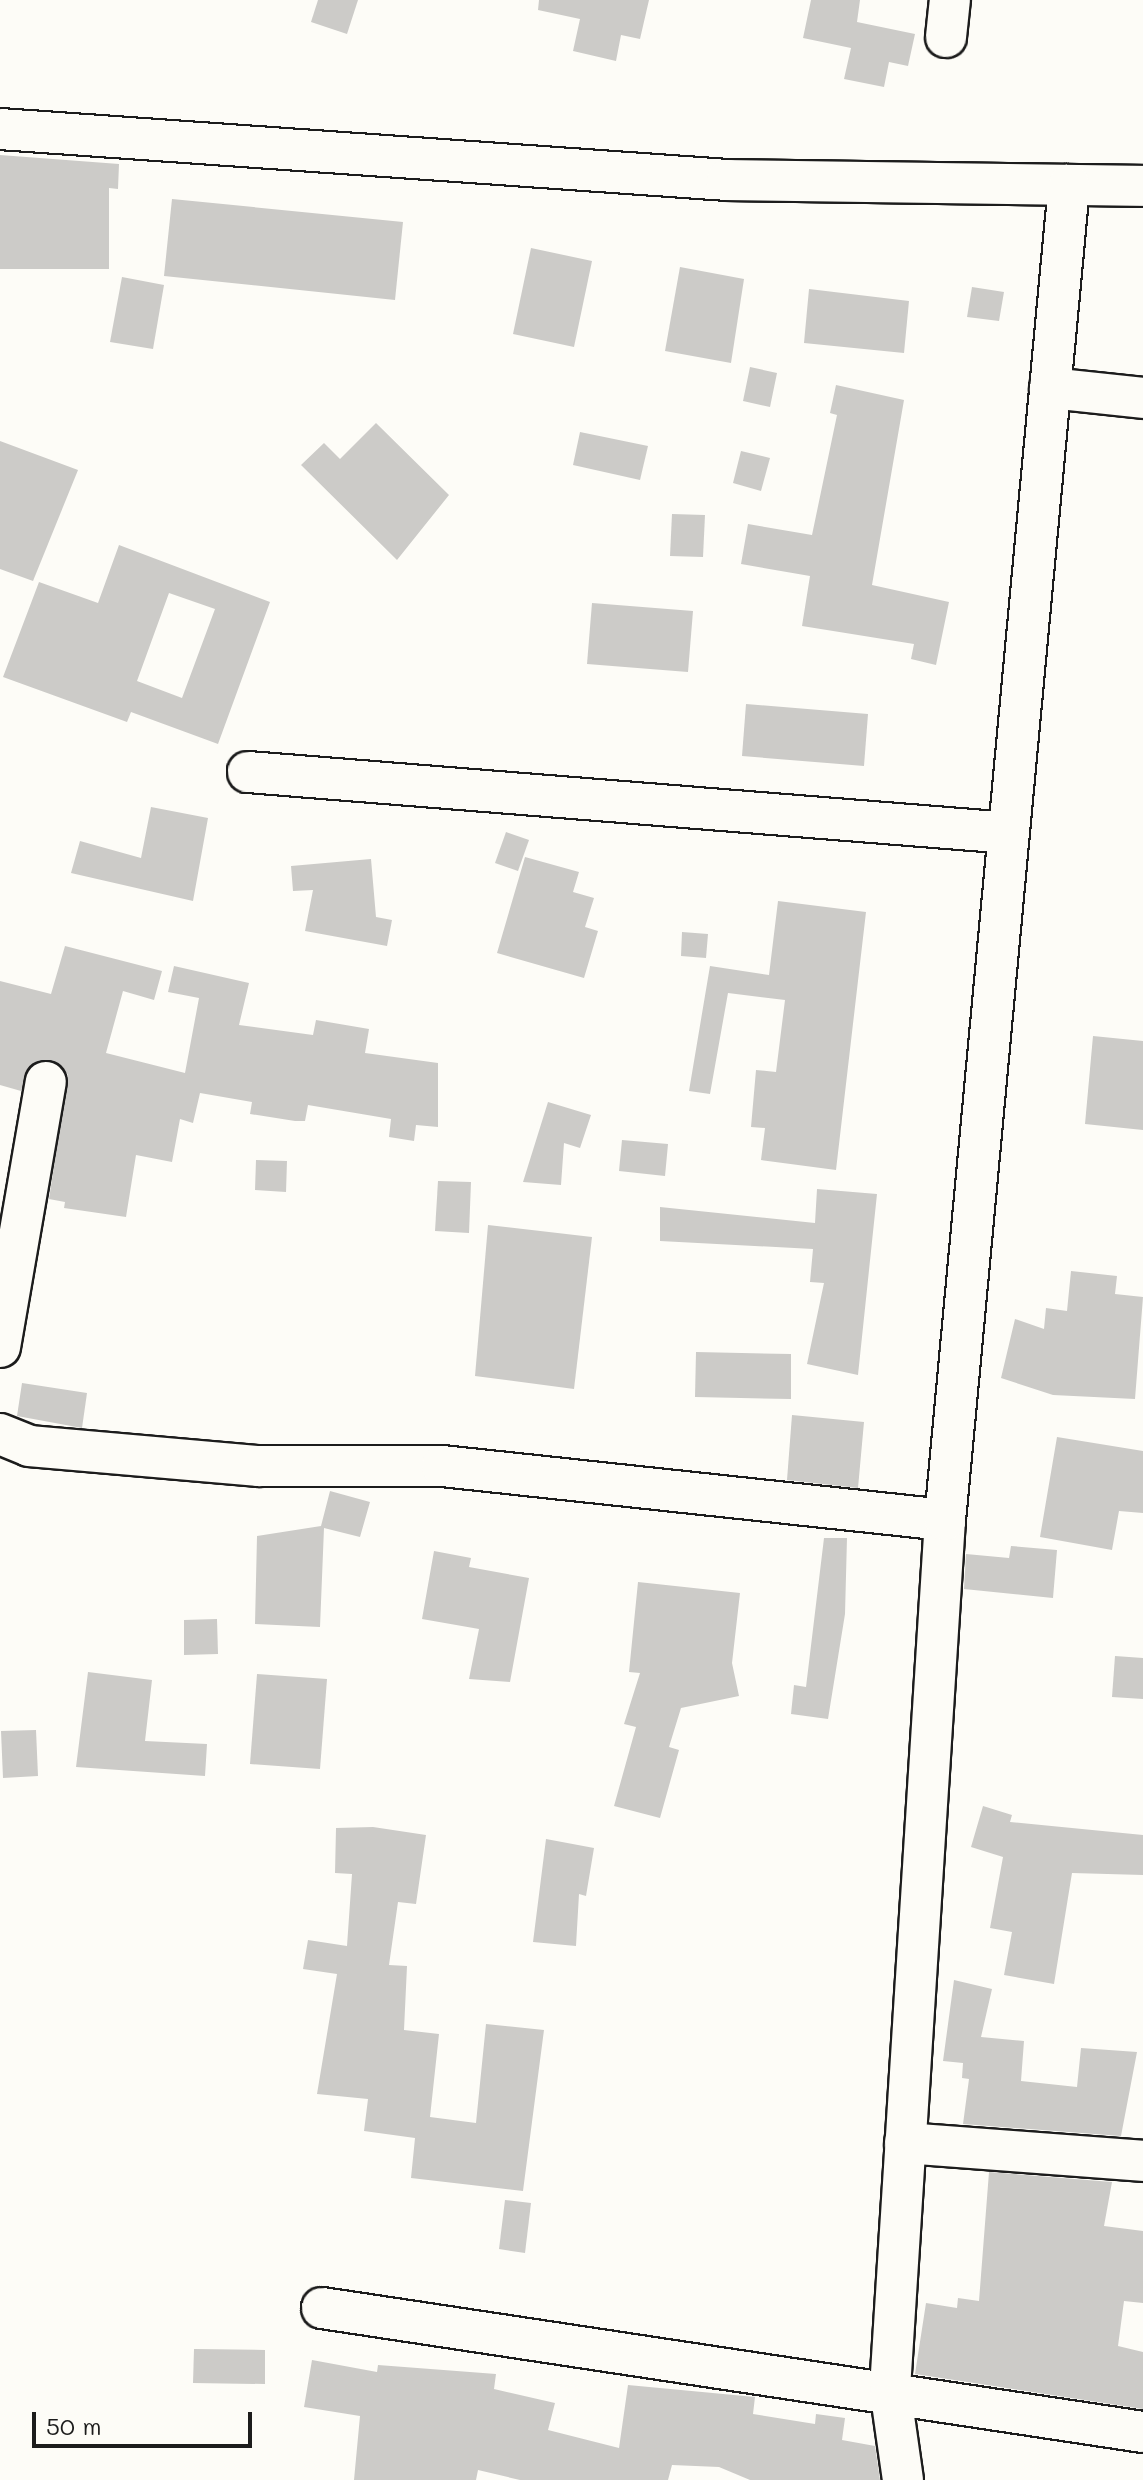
<!DOCTYPE html>
<html>
<head>
<meta charset="utf-8">
<style>
  body { margin:0 }
  #map { position:relative; width:1143px; height:2480px; overflow:hidden; background:#fdfcf7; font-family:Mali,sans-serif }
  div>[style] { position:absolute }
  .building>* { inset:0; background:#cccbc8 }
  .roads { filter:drop-shadow(2px 0 #1c1c1c) drop-shadow(-2px 0 #1c1c1c) drop-shadow(0 2px #1c1c1c) drop-shadow(0 -2px #1c1c1c) }
  .minor>* { height:40px; margin:-20px; padding:0 20px; transform-origin:20px; border-radius:20px; background:#fdfcf7 }
  span { translate:-50% -50%; white-space:nowrap; text-align:center; line-height:1.15; -webkit-text-stroke:8px #fdfcf7; paint-order:stroke }
  .scale { position:absolute; left:32px; top:2412px; width:220px; height:36px; box-sizing:border-box; border:4px solid #1c1c1c; border-top:0; padding-left:10px; font-size:24px; line-height:28px; white-space:nowrap; color:#1c1c1c; -webkit-text-stroke:6px #fdfcf7; paint-order:stroke }
</style>
</head>
<body>
<div id="map">
  <div class="building">
    <i style="clip-path:polygon(318px 0,358px 0,347px 34px,311px 22px)"></i>
    <i style="clip-path:polygon(539px 0,649px 0,640px 39px,621px 35px,616px 61px,573px 51px,580px 19px,538px 10px)"></i>
    <i style="clip-path:polygon(811px 0,860px 0,857px 22px,915px 34px,908px 66px,889px 62px,884px 87px,844px 79px,851px 48px,803px 38px)"></i>
    <i style="clip-path:polygon(0 155px,119px 164px,118px 189px,109px 188px,109px 269px,0 269px)"></i>
    <i style="clip-path:polygon(172px 199px,403px 222px,395px 300px,164px 276px)"></i>
    <i style="clip-path:polygon(531px 248px,592px 261px,574px 347px,513px 334px)"></i>
    <i style="clip-path:polygon(680px 267px,744px 279px,731px 363px,665px 351px)"></i>
    <i style="clip-path:polygon(122px 277px,164px 285px,153px 349px,110px 342px)"></i>
    <i style="clip-path:polygon(972px 287px,1004px 292px,999px 321px,967px 317px)"></i>
    <i style="clip-path:polygon(809px 289px,909px 301px,904px 353px,804px 343px)"></i>
    <i style="clip-path:polygon(750px 367px,777px 373px,770px 407px,743px 401px)"></i>
    <i style="clip-path:polygon(836px 385px,904px 400px,872px 585px,949px 602px,936px 665px,911px 659px,914px 644px,802px 626px,810px 576px,741px 564px,748px 524px,812px 535px,837px 415px,830px 413px)"></i>
    <i style="clip-path:polygon(376px 423px,449px 495px,397px 560px,301px 465px,324px 443px,340px 459px)"></i>
    <i style="clip-path:polygon(580px 432px,648px 446px,640px 480px,573px 465px)"></i>
    <i style="clip-path:polygon(0 441px,78px 470px,33px 581px,0 569px)"></i>
    <i style="clip-path:polygon(741px 451px,770px 458px,761px 491px,733px 483px)"></i>
    <i style="clip-path:polygon(672px 514px,705px 515px,703px 557px,670px 556px)"></i>
    <i style="clip-path:polygon(evenodd,119px 545px,270px 602px,218px 744px,131px 712px,127px 722px,3px 677px,39px 582px,98px 603px,119px 545px,169px 593px,215px 609px,182px 698px,137px 681px,169px 593px)"></i>
    <i style="clip-path:polygon(592px 603px,693px 611px,688px 672px,587px 664px)"></i>
    <i style="clip-path:polygon(746px 704px,868px 714px,864px 766px,742px 756px)"></i>
    <i style="clip-path:polygon(151px 807px,208px 818px,193px 901px,71px 873px,80px 841px,141px 858px)"></i>
    <i style="clip-path:polygon(506px 832px,529px 840px,518px 871px,495px 863px)"></i>
    <i style="clip-path:polygon(525px 857px,579px 872px,573px 892px,594px 898px,585px 927px,598px 931px,584px 978px,497px 953px)"></i>
    <i style="clip-path:polygon(371px 859px,376px 917px,392px 920px,387px 946px,305px 931px,313px 890px,293px 891px,291px 866px)"></i>
    <i style="clip-path:polygon(778px 901px,866px 912px,836px 1170px,761px 1160px,765px 1128px,751px 1127px,756px 1070px,776px 1072px,785px 1000px,728px 993px,710px 1094px,689px 1091px,710px 966px,769px 975px)"></i>
    <i style="clip-path:polygon(682px 932px,708px 934px,706px 958px,681px 956px)"></i>
    <i style="clip-path:polygon(65px 946px,162px 971px,154px 1000px,123px 991px,106px 1053px,185px 1073px,199px 998px,168px 992px,174px 966px,249px 983px,239px 1025px,313px 1035px,316px 1020px,369px 1029px,365px 1053px,438px 1063px,438px 1127px,416px 1125px,414px 1141px,389px 1137px,391px 1119px,308px 1105px,305px 1121px,295px 1121px,250px 1114px,252px 1102px,200px 1093px,193px 1123px,180px 1119px,172px 1162px,136px 1155px,126px 1217px,64px 1208px,65px 1202px,49px 1199px,68px 1075px,60px 1064px,39px 1060px,21px 1091px,0 1085px,0 981px,51px 994px)"></i>
    <i style="clip-path:polygon(1093px 1036px,1143px 1041px,1143px 1130px,1085px 1124px)"></i>
    <i style="clip-path:polygon(548px 1102px,591px 1115px,580px 1148px,564px 1143px,561px 1185px,523px 1182px)"></i>
    <i style="clip-path:polygon(622px 1140px,668px 1144px,665px 1176px,619px 1171px)"></i>
    <i style="clip-path:polygon(256px 1160px,287px 1161px,286px 1192px,255px 1190px)"></i>
    <i style="clip-path:polygon(438px 1181px,471px 1182px,469px 1233px,435px 1231px)"></i>
    <i style="clip-path:polygon(817px 1189px,877px 1194px,858px 1375px,807px 1364px,824px 1283px,810px 1282px,813px 1249px,660px 1241px,660px 1207px,815px 1223px)"></i>
    <i style="clip-path:polygon(488px 1225px,592px 1237px,574px 1389px,475px 1376px)"></i>
    <i style="clip-path:polygon(1071px 1271px,1117px 1276px,1115px 1294px,1143px 1297px,1135px 1399px,1053px 1395px,1001px 1378px,1015px 1319px,1044px 1329px,1046px 1308px,1067px 1311px)"></i>
    <i style="clip-path:polygon(696px 1352px,791px 1354px,791px 1399px,695px 1397px)"></i>
    <i style="clip-path:polygon(22px 1383px,87px 1393px,82px 1428px,17px 1416px)"></i>
    <i style="clip-path:polygon(792px 1415px,864px 1422px,858px 1488px,787px 1480px)"></i>
    <i style="clip-path:polygon(1057px 1437px,1143px 1451px,1143px 1513px,1119px 1511px,1112px 1550px,1040px 1537px)"></i>
    <i style="clip-path:polygon(330px 1491px,370px 1502px,360px 1537px,324px 1528px,320px 1627px,255px 1624px,257px 1536px,321px 1526px)"></i>
    <i style="clip-path:polygon(824px 1538px,847px 1538px,845px 1614px,828px 1719px,791px 1714px,794px 1685px,806px 1687px)"></i>
    <i style="clip-path:polygon(1011px 1546px,1057px 1550px,1053px 1598px,964px 1589px,966px 1554px,1009px 1558px)"></i>
    <i style="clip-path:polygon(434px 1551px,471px 1558px,469px 1567px,529px 1578px,510px 1682px,469px 1679px,479px 1629px,422px 1619px)"></i>
    <i style="clip-path:polygon(638px 1582px,740px 1593px,732px 1663px,739px 1696px,681px 1708px,669px 1747px,679px 1750px,660px 1818px,614px 1806px,636px 1727px,624px 1724px,640px 1673px,629px 1672px)"></i>
    <i style="clip-path:polygon(217px 1619px,218px 1654px,184px 1655px,184px 1620px)"></i>
    <i style="clip-path:polygon(1115px 1656px,1143px 1658px,1143px 1699px,1112px 1697px)"></i>
    <i style="clip-path:polygon(88px 1672px,152px 1680px,145px 1741px,207px 1744px,205px 1776px,76px 1767px)"></i>
    <i style="clip-path:polygon(257px 1674px,327px 1679px,320px 1769px,250px 1764px)"></i>
    <i style="clip-path:polygon(36px 1730px,38px 1776px,3px 1778px,1px 1731px)"></i>
    <i style="clip-path:polygon(983px 1806px,1012px 1815px,1010px 1822px,1143px 1835px,1143px 1875px,1072px 1873px,1054px 1984px,1004px 1975px,1012px 1932px,990px 1928px,1003px 1857px,971px 1847px)"></i>
    <i style="clip-path:polygon(373px 1827px,426px 1835px,416px 1904px,398px 1902px,389px 1965px,407px 1966px,404px 2030px,439px 2034px,430px 2117px,476px 2123px,486px 2024px,544px 2030px,523px 2191px,411px 2178px,415px 2138px,364px 2131px,368px 2099px,317px 2094px,337px 1974px,303px 1969px,308px 1940px,347px 1946px,352px 1874px,335px 1873px,336px 1828px)"></i>
    <i style="clip-path:polygon(546px 1839px,594px 1848px,586px 1896px,579px 1894px,576px 1946px,533px 1942px)"></i>
    <i style="clip-path:polygon(954px 1980px,992px 1989px,981px 2037px,1024px 2041px,1021px 2081px,1077px 2087px,1081px 2048px,1137px 2052px,1121px 2136px,963px 2124px,969px 2079px,962px 2078px,963px 2063px,943px 2061px)"></i>
    <i style="clip-path:polygon(989px 2172px,1112px 2182px,1104px 2226px,1143px 2231px,1143px 2303px,1124px 2301px,1118px 2346px,1143px 2352px,1143px 2409px,915px 2374px,926px 2303px,957px 2308px,958px 2298px,979px 2301px)"></i>
    <i style="clip-path:polygon(505px 2200px,531px 2203px,525px 2253px,499px 2249px)"></i>
    <i style="clip-path:polygon(194px 2349px,265px 2350px,265px 2384px,193px 2383px)"></i>
    <i style="clip-path:polygon(312px 2360px,377px 2372px,378px 2365px,496px 2374px,494px 2389px,555px 2403px,548px 2430px,619px 2448px,628px 2385px,755px 2397px,753px 2414px,815px 2424px,816px 2414px,845px 2418px,842px 2440px,875px 2446px,880px 2480px,750px 2480px,719px 2467px,672px 2465px,668px 2480px,520px 2480px,478px 2470px,476px 2480px,354px 2480px,360px 2416px,304px 2407px)"></i>
  </div>
  <div class="roads">
    <div class="minor">
      <i style="left:946px;top:37px;width:37px;rotate:-84deg"></i>
      <i style="left:0;top:129px;width:729px;rotate:4.01deg"></i>
      <i style="left:727px;top:180px;width:416px;rotate:0.8deg"></i>
      <i style="left:1050px;top:388px;width:94px;rotate:6.1deg"></i>
      <i style="left:248px;top:772px;width:763px;rotate:4.58deg"></i>
      <i style="left:0;top:1347px;width:269px;rotate:-80.2deg"></i>
      <i style="left:0;top:1434px;width:31px;rotate:22deg"></i>
      <i style="left:29px;top:1446px;width:231px;rotate:5deg"></i>
      <i style="left:259px;top:1466px;width:183px"></i>
      <i style="left:442px;top:1466px;width:506px;rotate:6.13deg"></i>
      <i style="left:905px;top:2143px;width:239px;rotate:4.3deg"></i>
      <i style="left:322px;top:2308px;width:830px;rotate:8.59deg"></i>
      <i style="left:903px;top:2480px;width:92px;rotate:-98.1deg"></i>
      <i style="left:890px;top:2389px;width:871px;rotate:-86.38deg"></i>
      <i style="left:945px;top:1520px;width:1341px;rotate:-84.69deg"></i>
    </div>
  </div>
  <div class="scale">50 m</div>
</div>
</body>
</html>
